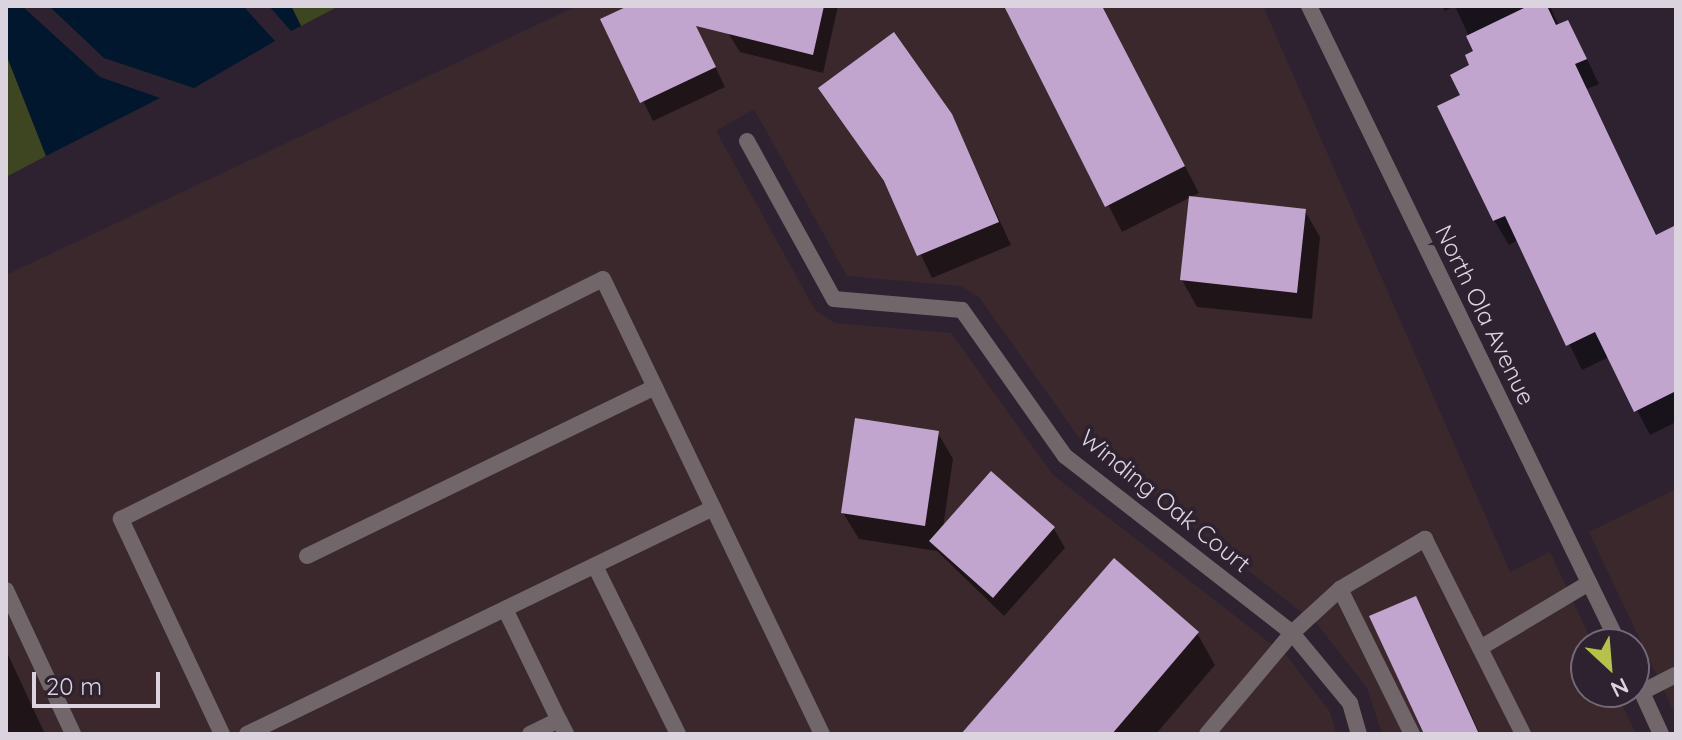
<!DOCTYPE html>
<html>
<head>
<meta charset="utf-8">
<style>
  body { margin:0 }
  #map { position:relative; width:1682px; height:740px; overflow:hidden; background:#2e2231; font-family:Quicksand,sans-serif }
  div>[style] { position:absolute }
  .commercial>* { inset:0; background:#3b282d }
  .green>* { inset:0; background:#3d4620 }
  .water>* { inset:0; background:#01172d }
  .shadow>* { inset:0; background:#0007 }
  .building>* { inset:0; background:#c1a5cf }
  .lane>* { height:16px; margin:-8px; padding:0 8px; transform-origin:8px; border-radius:8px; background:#716669 }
  .street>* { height:16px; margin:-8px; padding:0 8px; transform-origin:8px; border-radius:8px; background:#716669 }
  span { translate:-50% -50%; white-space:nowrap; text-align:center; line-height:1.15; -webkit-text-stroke:8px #2e2231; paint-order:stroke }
  .street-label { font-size:24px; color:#dbd3dd }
  .frame { position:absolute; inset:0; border:8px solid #dbd3dd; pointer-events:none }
  .north { position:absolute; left:1570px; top:628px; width:80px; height:80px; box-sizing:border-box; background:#2e2231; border:2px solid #736976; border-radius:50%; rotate:154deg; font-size:22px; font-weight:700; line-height:32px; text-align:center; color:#dbd3dd }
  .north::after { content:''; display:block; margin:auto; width:28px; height:36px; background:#b5c249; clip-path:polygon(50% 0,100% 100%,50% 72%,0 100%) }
  .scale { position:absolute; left:32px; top:672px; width:128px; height:36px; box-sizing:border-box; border:4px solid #dbd3dd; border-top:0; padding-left:10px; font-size:24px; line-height:28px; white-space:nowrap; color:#dbd3dd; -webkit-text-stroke:6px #2e2231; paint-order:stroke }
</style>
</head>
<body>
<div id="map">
  <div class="commercial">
    <i style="clip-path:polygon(577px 6px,1263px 6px,1510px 572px,1550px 552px,1593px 644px,1586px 644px,1586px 692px,1616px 692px,1636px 734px,1382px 734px,1367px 688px,1318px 625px,1080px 439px,979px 297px,961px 286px,847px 276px,754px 109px,716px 131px,815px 310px,835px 323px,951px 333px,1053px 475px,1287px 656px,1330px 712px,1336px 734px,6px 734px,6px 275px)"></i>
    <i style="clip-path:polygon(1676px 489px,1676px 716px,1589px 532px)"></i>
  </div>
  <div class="green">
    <i style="clip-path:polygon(291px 6px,339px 6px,301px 26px)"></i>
    <i style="clip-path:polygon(6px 54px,46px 156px,6px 177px)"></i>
  </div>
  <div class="water">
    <i style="clip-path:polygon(6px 6px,22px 6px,100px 77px,160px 98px,46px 156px,6px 54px)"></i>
    <i style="clip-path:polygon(49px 6px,243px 6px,275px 41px,194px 88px,104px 58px)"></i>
    <i style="clip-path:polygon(269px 6px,291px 6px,301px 26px,291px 31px)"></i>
  </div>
  <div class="shadow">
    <i style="clip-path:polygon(632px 6px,686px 6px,725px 87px,653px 121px,603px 20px)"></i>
    <i style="clip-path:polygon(735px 6px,838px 6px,823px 73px,740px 52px,728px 33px)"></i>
    <i style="clip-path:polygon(1007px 6px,1102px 6px,1199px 193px,1122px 232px)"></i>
    <i style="clip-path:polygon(1442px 6px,1550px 6px,1559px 26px,1581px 47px,1599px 84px,1587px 89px,1657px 236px,1676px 227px,1676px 422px,1650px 435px,1609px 357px,1582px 370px,1518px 240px,1509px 245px,1494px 220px,1462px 96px,1476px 52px,1455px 6px,1445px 11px)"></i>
    <i style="clip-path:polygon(820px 88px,951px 115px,1011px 245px,932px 278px,891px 192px)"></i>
    <i style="clip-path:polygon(1305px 211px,1320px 237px,1312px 319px,1197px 307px,1182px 280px)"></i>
    <i style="clip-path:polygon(938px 433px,953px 459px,943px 528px,1054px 529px,1065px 548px,1004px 616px,937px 551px,859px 539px,843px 513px)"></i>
    <i style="clip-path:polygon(1415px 598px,1426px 617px,1480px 734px,1426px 734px)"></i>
    <i style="clip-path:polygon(1197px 633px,1215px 665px,1156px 734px,964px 734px)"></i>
    <i style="clip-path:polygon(6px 650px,45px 734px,6px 734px)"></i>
  </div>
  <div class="building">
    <i style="clip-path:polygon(628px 6px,824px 6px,813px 55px,696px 26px,716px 67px,640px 103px,600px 19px)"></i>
    <i style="clip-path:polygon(1004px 6px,1102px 6px,1185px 166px,1105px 207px)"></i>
    <i style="clip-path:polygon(1528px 6px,1547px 6px,1556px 25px,1568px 20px,1587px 59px,1575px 64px,1656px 235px,1676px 225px,1676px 391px,1634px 412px,1595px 332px,1566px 346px,1505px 216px,1493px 221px,1437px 106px,1460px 95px,1450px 75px,1469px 65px,1465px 55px,1473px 51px,1466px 36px)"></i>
    <i style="clip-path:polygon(894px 32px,952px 114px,999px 222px,917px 256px,884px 181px,818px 88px)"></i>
    <i style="clip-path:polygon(1189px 196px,1306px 209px,1297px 293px,1180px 280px)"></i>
    <i style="clip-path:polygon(855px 418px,939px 431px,925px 526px,841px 513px)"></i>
    <i style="clip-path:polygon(991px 471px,1055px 527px,993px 598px,929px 541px)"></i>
    <i style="clip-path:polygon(1114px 558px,1199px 632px,1112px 734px,961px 734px)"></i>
    <i style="clip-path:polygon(1416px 596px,1479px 734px,1424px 734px,1369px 616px)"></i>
  </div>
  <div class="lane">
    <i style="left:307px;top:556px;width:387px;rotate:-25.9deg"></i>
    <i style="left:595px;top:566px;width:187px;rotate:63.7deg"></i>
    <i style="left:1340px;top:589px;width:162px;rotate:63.6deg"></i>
    <i style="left:6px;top:590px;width:159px;rotate:65deg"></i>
    <i style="left:505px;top:609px;width:123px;rotate:64.1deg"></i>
    <i style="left:1480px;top:648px;width:127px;rotate:-30.8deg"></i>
    <i style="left:1642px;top:692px;width:38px;rotate:-27deg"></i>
    <i style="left:222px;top:734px;width:238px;rotate:-115.2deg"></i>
    <i style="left:121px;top:519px;width:538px;rotate:-26.47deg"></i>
    <i style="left:603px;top:279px;width:505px;rotate:64.3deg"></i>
    <i style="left:247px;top:734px;width:518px;rotate:-25.87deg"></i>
    <i style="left:530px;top:734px;width:32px;rotate:-26deg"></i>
    <i style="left:559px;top:720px;width:16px;rotate:63deg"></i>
    <i style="left:1207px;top:734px;width:132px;rotate:-49.9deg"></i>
    <i style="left:1292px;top:633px;width:65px;rotate:-42.5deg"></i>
    <i style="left:1340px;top:589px;width:99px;rotate:-30.5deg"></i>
    <i style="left:1425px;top:539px;width:218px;rotate:63.3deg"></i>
  </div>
  <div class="street">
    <i style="left:1309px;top:6px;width:709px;rotate:64.09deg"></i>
    <i style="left:747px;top:141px;width:180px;rotate:61.2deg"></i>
    <i style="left:834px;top:299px;width:128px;rotate:4.9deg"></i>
    <i style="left:962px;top:310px;width:179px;rotate:54.8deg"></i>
    <i style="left:1065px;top:456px;width:288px;rotate:37.9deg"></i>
    <i style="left:1292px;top:633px;width:91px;rotate:50.4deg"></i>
    <i style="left:1350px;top:703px;width:32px;rotate:74deg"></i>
    <i style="left:1634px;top:675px;width:65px;rotate:65.4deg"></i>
  </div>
  <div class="street-label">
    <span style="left:1485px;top:315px;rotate:64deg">North Ola Avenue</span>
    <span style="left:1165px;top:501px;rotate:39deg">Winding Oak Court</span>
  </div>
  <div class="frame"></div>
  <div class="north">N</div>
  <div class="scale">20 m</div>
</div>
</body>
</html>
